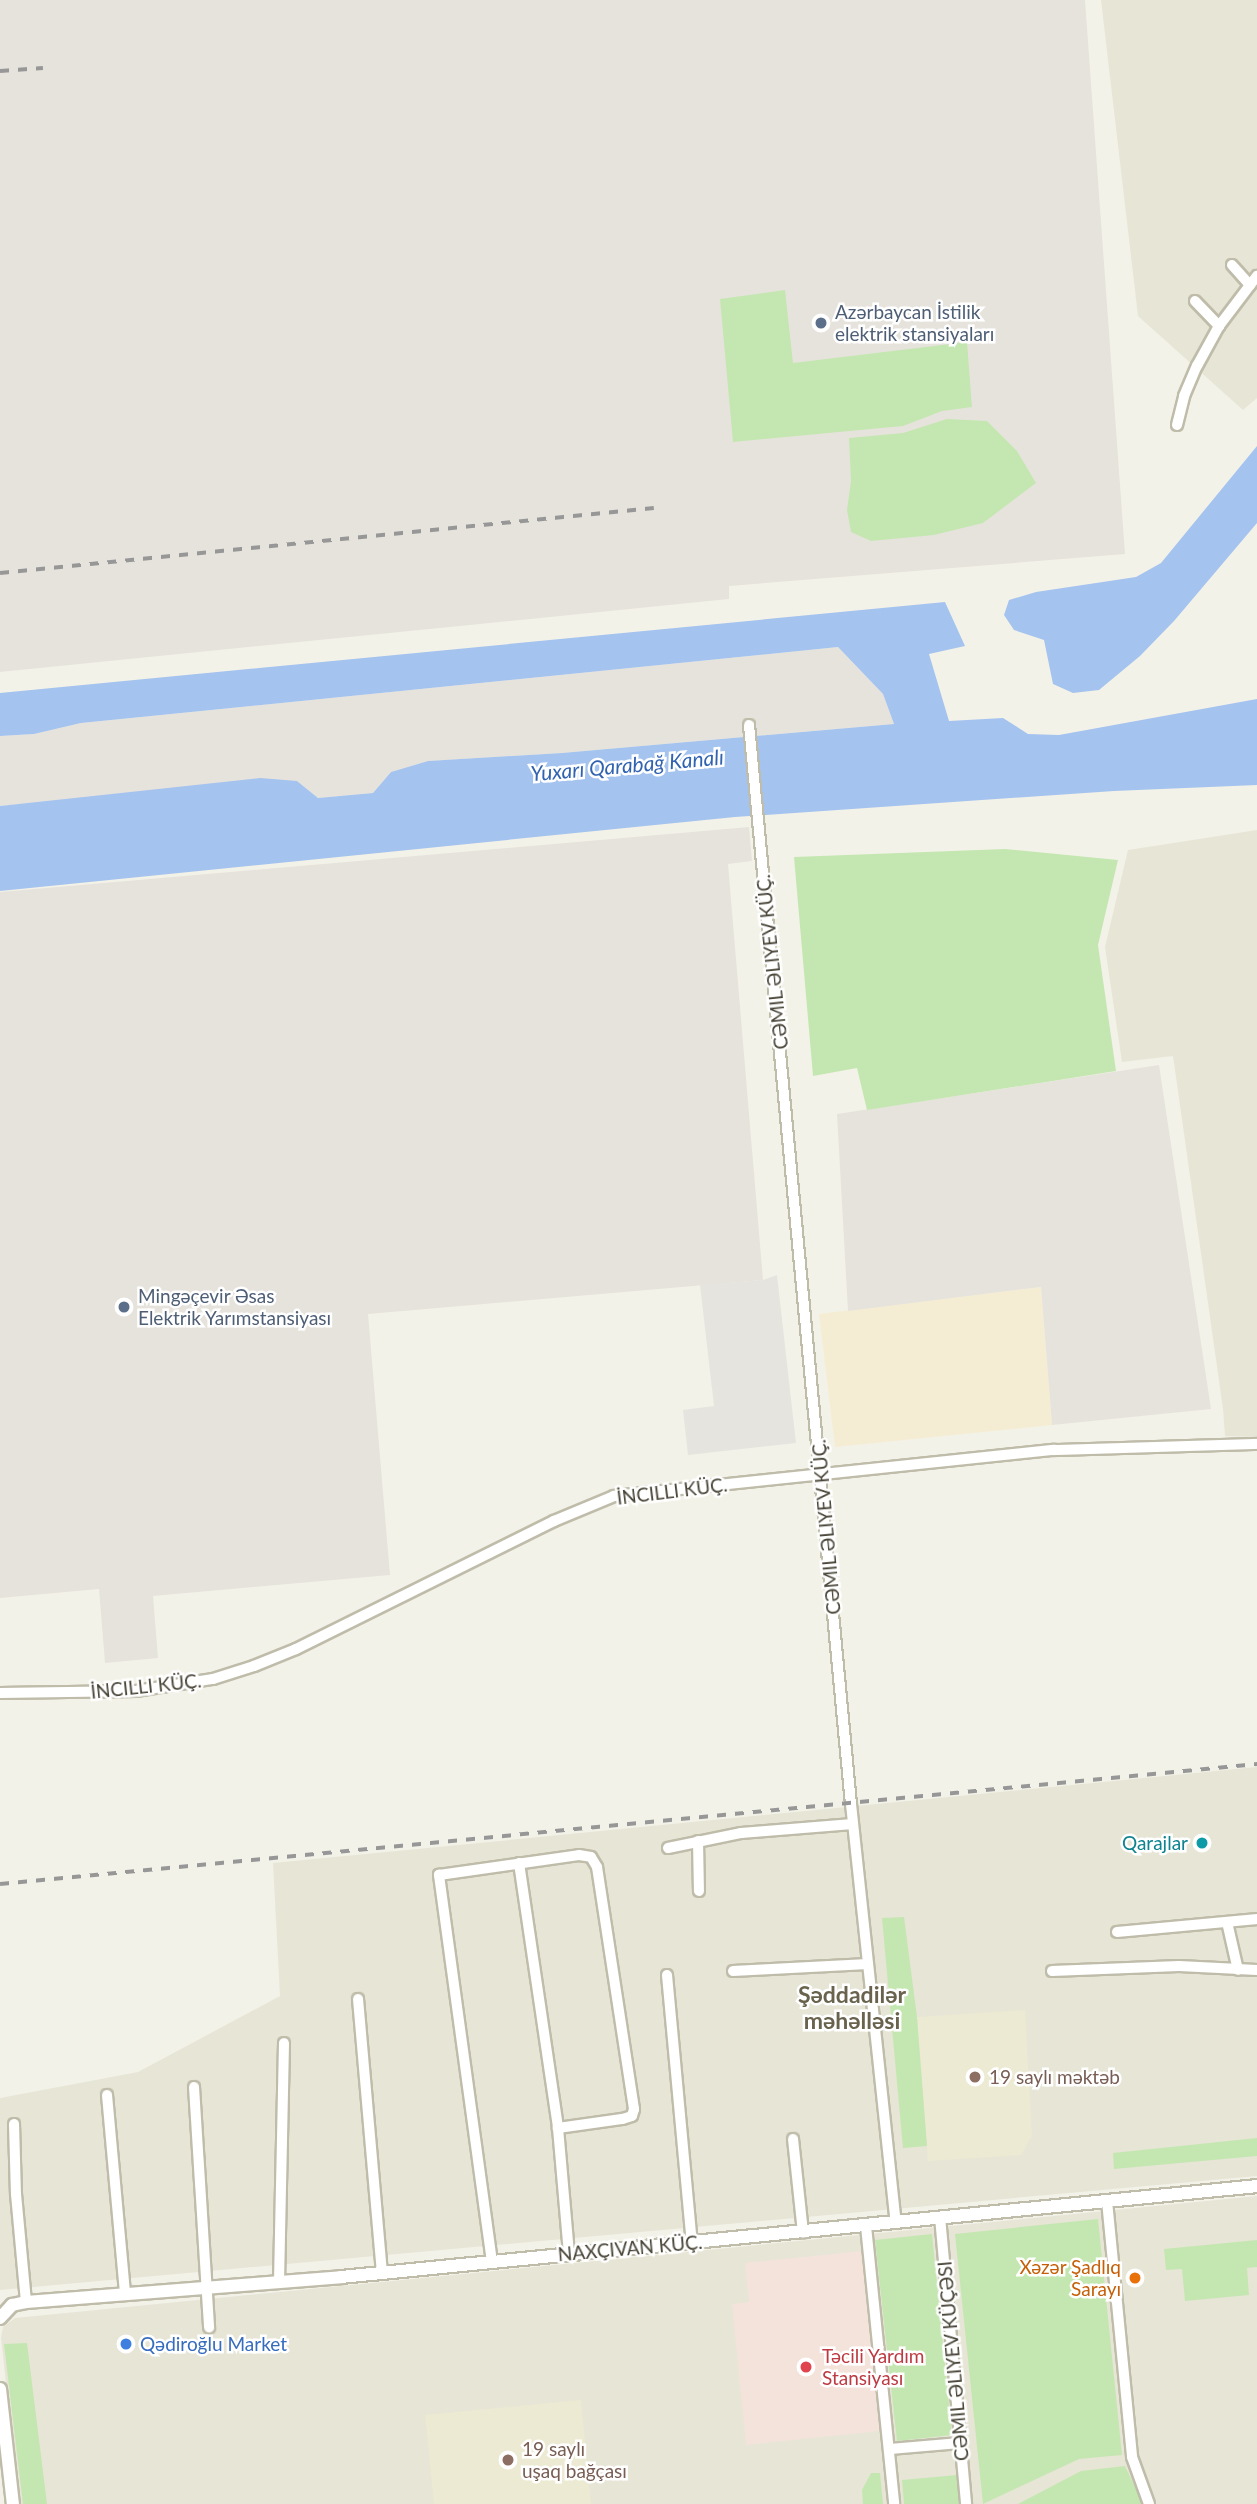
<!DOCTYPE html>
<html>
<head>
<meta charset="utf-8">
<style>
  body { margin:0 }
  #map { position:relative; width:1257px; height:2504px; overflow:hidden; background:#f3f2e8; font-family:Lato,sans-serif }
  div>[style] { position:absolute }
  .residential>* { inset:0; background:#e7e5d6 }
  .commercial>* { inset:0; background:#f5edd3 }
  .industrial>* { inset:0; background:#e6e3dc }
  .education>* { inset:0; background:#ecead2 }
  .medical>* { inset:0; background:#f4e3db }
  .green>* { inset:0; background:#c4e7b1 }
  .parking>* { inset:0; background:#e5e4df }
  .water>* { inset:0; background:#a5c3ef }
  .roads { filter:drop-shadow(2px 0 #bfbcaa) drop-shadow(-2px 0 #bfbcaa) drop-shadow(0 2px #bfbcaa) drop-shadow(0 -2px #bfbcaa) }
  .minor>* { height:10px; margin:-5px; padding:0 5px; transform-origin:5px; border-radius:5px; background:#fff }
  .tertiary>* { height:12px; margin:-6px; padding:0 6px; transform-origin:6px; border-radius:6px; background:#fff }
  .rail>* { height:3.5px; margin-top:-1.75px; transform-origin:0; background:repeating-linear-gradient(90deg,#979797 0 9px,transparent 0 18px) }
  .dots>* { width:19px; height:19px; translate:-50% -50%; box-sizing:border-box; border:4px solid #fff; border-radius:50% }
  span { translate:-50% -50%; white-space:nowrap; text-align:center; line-height:1.15; -webkit-text-stroke:5px #fff; paint-order:stroke }
  .service-label { font-size:19px; color:#4e5e75 }
  .left { translate:0 -50%; text-align:left }
  .street-label { font-size:19px; color:#474336 }
  .culture-label { font-size:19px; color:#0d838f }
  .right { translate:-100% -50%; text-align:right }
  .education-label { font-size:19px; color:#785e54 }
  .food-label { font-size:19px; color:#c56008 }
  .shop-label { font-size:19px; color:#366cbe }
  .health-label { font-size:19px; color:#be3a42 }
  .water-label { font-size:21px; color:#3163b1; font-style:italic }
  .quarter-label { font-size:23px; color:#69634e; font-weight:700 }
</style>
</head>
<body>
<div id="map">
  <div class="residential">
    <i style="clip-path:polygon(1101px 0,1257px 0,1257px 398px,1243px 410px,1138px 316px)"></i>
    <i style="clip-path:polygon(1257px 830px,1257px 1437px,1225px 1436px,1223px 1409px,1173px 1056px,1122px 1062px,1105px 947px,1128px 850px)"></i>
    <i style="clip-path:polygon(1257px 1767px,1257px 2176px,0 2290px,0 2098px,138px 2072px,280px 1996px,273px 1863px)"></i>
    <i style="clip-path:polygon(1257px 2196px,1257px 2504px,19px 2504px,1px 2337px,3px 2327px,15px 2318px)"></i>
  </div>
  <div class="commercial">
    <i style="clip-path:polygon(1041px 1287px,1052px 1425px,835px 1447px,819px 1314px)"></i>
  </div>
  <div class="industrial">
    <i style="clip-path:polygon(0 0,1085px 0,1125px 554px,729px 586px,729px 599px,0 672px)"></i>
    <i style="clip-path:polygon(838px 647px,883px 694px,894px 724px,562px 753px,428px 761px,391px 772px,373px 793px,318px 798px,297px 781px,0 806px,0 736px,34px 734px,81px 723px)"></i>
    <i style="clip-path:polygon(749px 827px,752px 861px,728px 864px,763px 1280px,368px 1314px,390px 1575px,153px 1596px,158px 1658px,105px 1663px,99px 1589px,0 1598px,0 892px)"></i>
    <i style="clip-path:polygon(1159px 1065px,1211px 1409px,1052px 1425px,1041px 1287px,848px 1311px,837px 1114px)"></i>
  </div>
  <div class="education">
    <i style="clip-path:polygon(1025px 2010px,1032px 2136px,1021px 2155px,928px 2161px,917px 2017px)"></i>
    <i style="clip-path:polygon(581px 2400px,591px 2504px,434px 2504px,425px 2415px)"></i>
  </div>
  <div class="medical">
    <i style="clip-path:polygon(862px 2251px,880px 2431px,746px 2445px,732px 2304px,749px 2302px,745px 2263px)"></i>
  </div>
  <div class="green">
    <i style="clip-path:polygon(785px 290px,793px 363px,967px 342px,972px 407px,942px 411px,903px 426px,733px 442px,720px 299px)"></i>
    <i style="clip-path:polygon(947px 419px,987px 421px,1017px 451px,1036px 483px,983px 523px,934px 535px,871px 541px,851px 532px,847px 510px,851px 481px,849px 438px,903px 433px)"></i>
    <i style="clip-path:polygon(1005px 849px,1118px 860px,1098px 945px,1116px 1071px,867px 1110px,857px 1068px,813px 1076px,794px 857px)"></i>
    <i style="clip-path:polygon(904px 1917px,917px 2017px,927px 2146px,903px 2148px,882px 1918px)"></i>
    <i style="clip-path:polygon(1257px 2138px,1257px 2156px,1114px 2169px,1113px 2153px)"></i>
    <i style="clip-path:polygon(1098px 2219px,1122px 2455px,1079px 2459px,983px 2504px,955px 2234px)"></i>
    <i style="clip-path:polygon(932px 2234px,952px 2435px,897px 2441px,875px 2240px)"></i>
    <i style="clip-path:polygon(1257px 2240px,1257px 2267px,1247px 2268px,1249px 2295px,1185px 2301px,1182px 2269px,1166px 2270px,1164px 2249px)"></i>
    <i style="clip-path:polygon(27px 2343px,47px 2504px,23px 2504px,4px 2344px)"></i>
    <i style="clip-path:polygon(1125px 2466px,1143px 2504px,1018px 2504px,1081px 2471px)"></i>
    <i style="clip-path:polygon(871px 2473px,880px 2473px,883px 2504px,863px 2504px,862px 2490px)"></i>
    <i style="clip-path:polygon(957px 2475px,959px 2504px,904px 2504px,902px 2480px)"></i>
  </div>
  <div class="parking">
    <i style="clip-path:polygon(777px 1275px,796px 1443px,688px 1455px,683px 1410px,714px 1406px,700px 1285px,763px 1280px)"></i>
  </div>
  <div class="water">
    <i style="clip-path:polygon(1257px 446px,1257px 523px,1174px 621px,1140px 656px,1099px 690px,1073px 693px,1053px 684px,1044px 640px,1014px 630px,1004px 615px,1009px 600px,1036px 592px,1136px 577px,1161px 563px)"></i>
    <i style="clip-path:polygon(945px 602px,965px 646px,929px 654px,949px 721px,1003px 718px,1028px 734px,1059px 735px,1257px 699px,1257px 785px,1114px 791px,735px 817px,0 891px,0 806px,260px 778px,297px 781px,318px 798px,373px 793px,391px 772px,428px 761px,562px 753px,894px 724px,883px 694px,838px 647px,81px 723px,34px 734px,0 736px,0 693px)"></i>
  </div>
  <div class="roads">
    <div class="minor">
      <i style="left:1232px;top:265px;width:27px;rotate:48deg"></i>
      <i style="left:1195px;top:301px;width:35px;rotate:46deg"></i>
      <i style="left:1177px;top:425px;width:30px;rotate:-76deg"></i>
      <i style="left:1184px;top:396px;width:33px;rotate:-67deg"></i>
      <i style="left:1197px;top:366px;width:46px;rotate:-61.2deg"></i>
      <i style="left:1219px;top:326px;width:63px;rotate:-52.8deg"></i>
      <i style="left:749px;top:725px;width:1084px;rotate:84.6deg"></i>
      <i style="left:851px;top:1804px;width:420px;rotate:83.9deg"></i>
      <i style="left:0;top:1693px;width:136px;rotate:-0.8deg"></i>
      <i style="left:136px;top:1691px;width:78px;rotate:-8.9deg"></i>
      <i style="left:213px;top:1679px;width:43px;rotate:-17.6deg"></i>
      <i style="left:254px;top:1666px;width:45px;rotate:-22deg"></i>
      <i style="left:296px;top:1649px;width:288px;rotate:-26.4deg"></i>
      <i style="left:554px;top:1521px;width:65px;rotate:-22.6deg"></i>
      <i style="left:614px;top:1496px;width:442px;rotate:-6deg"></i>
      <i style="left:1054px;top:1450px;width:203px;rotate:-1.7deg"></i>
      <i style="left:698px;top:1841px;width:50px;rotate:88.9deg"></i>
      <i style="left:668px;top:1848px;width:75px;rotate:-11.6deg"></i>
      <i style="left:741px;top:1833px;width:112px;rotate:-4.6deg"></i>
      <i style="left:519px;top:1863px;width:268px;rotate:81.6deg"></i>
      <i style="left:558px;top:2128px;width:126px;rotate:85deg"></i>
      <i style="left:1227px;top:1922px;width:49px;rotate:77.1deg"></i>
      <i style="left:1117px;top:1932px;width:141px;rotate:-5.3deg"></i>
      <i style="left:733px;top:1971px;width:135px;rotate:-3deg"></i>
      <i style="left:1052px;top:1971px;width:127px;rotate:-2.3deg"></i>
      <i style="left:1179px;top:1966px;width:78px;rotate:2.9deg"></i>
      <i style="left:667px;top:1975px;width:268px;rotate:84.7deg"></i>
      <i style="left:358px;top:1999px;width:275px;rotate:85deg"></i>
      <i style="left:194px;top:2087px;width:241px;rotate:86.4deg"></i>
      <i style="left:107px;top:2095px;width:200px;rotate:84.8deg"></i>
      <i style="left:14px;top:2124px;width:70px;rotate:88.4deg"></i>
      <i style="left:16px;top:2194px;width:108px;rotate:84.7deg"></i>
      <i style="left:793px;top:2139px;width:94px;rotate:83.9deg"></i>
      <i style="left:1107px;top:2201px;width:257px;rotate:84.4deg"></i>
      <i style="left:1132px;top:2457px;width:50px;rotate:70.1deg"></i>
      <i style="left:940px;top:2217px;width:288px;rotate:84.8deg"></i>
      <i style="left:866px;top:2226px;width:279px;rotate:84.2deg"></i>
      <i style="left:492px;top:2262px;width:391px;rotate:-97.8deg"></i>
      <i style="left:439px;top:1875px;width:141px;rotate:-8.1deg"></i>
      <i style="left:579px;top:1855px;width:12px;rotate:9deg"></i>
      <i style="left:591px;top:1857px;width:12px;rotate:59deg"></i>
      <i style="left:597px;top:1867px;width:245px;rotate:81.3deg"></i>
      <i style="left:634px;top:2109px;width:7px;rotate:106deg"></i>
      <i style="left:632px;top:2116px;width:10px;rotate:163deg"></i>
      <i style="left:622px;top:2119px;width:65px;rotate:172deg"></i>
      <i style="left:279px;top:2282px;width:239px;rotate:-88.8deg"></i>
      <i style="left:889px;top:2449px;width:72px;rotate:-4.8deg"></i>
    </div>
    <div class="tertiary">
      <i style="left:0;top:2318px;width:18px;rotate:-47deg"></i>
      <i style="left:12px;top:2305px;width:14px;rotate:-12deg"></i>
      <i style="left:26px;top:2302px;width:316px;rotate:-4.5deg"></i>
      <i style="left:341px;top:2277px;width:921px;rotate:-5.67deg"></i>
      <i style="left:0;top:2389px;width:116px;rotate:83.6deg"></i>
    </div>
  </div>
  <div class="rail">
    <i style="left:0;top:71px;width:43px;rotate:-4deg"></i>
    <i style="left:0;top:573px;width:657px;rotate:-5.68deg"></i>
    <i style="left:0;top:1884px;width:1263px;rotate:-5.45deg"></i>
  </div>
  <div class="dots">
    <i style="left:821px;top:323px;background:#5c6f8a"></i>
    <i style="left:124px;top:1307px;background:#5c6f8a"></i>
    <i style="left:1202px;top:1843px;background:#0f9aa8"></i>
    <i style="left:975px;top:2077px;background:#8d6e63"></i>
    <i style="left:1135px;top:2278px;background:#e8710a"></i>
    <i style="left:126px;top:2344px;background:#3f7fe0"></i>
    <i style="left:806px;top:2367px;background:#e0444e"></i>
    <i style="left:508px;top:2460px;background:#8d6e63"></i>
  </div>
  <div class="service-label">
    <span class="left" style="left:835px;top:323px">Azərbaycan İstilik<br>elektrik stansiyaları</span>
    <span class="left" style="left:138px;top:1307px">Mingəçevir Əsas<br>Elektrik Yarımstansiyası</span>
  </div>
  <div class="street-label">
    <span style="left:772px;top:962px;rotate:-96deg">CƏMIL ƏLIYEV KÜÇ.</span>
    <span style="left:672px;top:1491px;rotate:-7deg">İNCILLI KÜÇ.</span>
    <span style="left:826px;top:1527px;rotate:-95deg">CƏMIL ƏLIYEV KÜÇ.</span>
    <span style="left:146px;top:1686px;rotate:-6deg">İNCILLI KÜÇ.</span>
    <span style="left:630px;top:2248px;rotate:-5deg">NAXÇIVAN KÜÇ.</span>
    <span style="left:953px;top:2361px;rotate:-95deg">CƏMIL ƏLIYEV KÜÇƏSI</span>
  </div>
  <div class="culture-label">
    <span class="right" style="left:1188px;top:1843px">Qarajlar</span>
  </div>
  <div class="education-label">
    <span class="left" style="left:989px;top:2077px">19 saylı məktəb</span>
    <span class="left" style="left:522px;top:2460px">19 saylı<br>uşaq bağçası</span>
  </div>
  <div class="food-label">
    <span class="right" style="left:1121px;top:2278px">Xəzər Şadlıq<br>Sarayı</span>
  </div>
  <div class="shop-label">
    <span class="left" style="left:140px;top:2344px">Qədiroğlu Market</span>
  </div>
  <div class="health-label">
    <span class="left" style="left:822px;top:2367px">Təcili Yardım<br>Stansiyası</span>
  </div>
  <div class="water-label">
    <span style="left:627px;top:765px;rotate:-5deg">Yuxarı Qarabağ Kanalı</span>
  </div>
  <div class="quarter-label">
    <span style="left:852px;top:2007px">Şəddadilər<br>məhəlləsi</span>
  </div>
</div>
</body>
</html>
